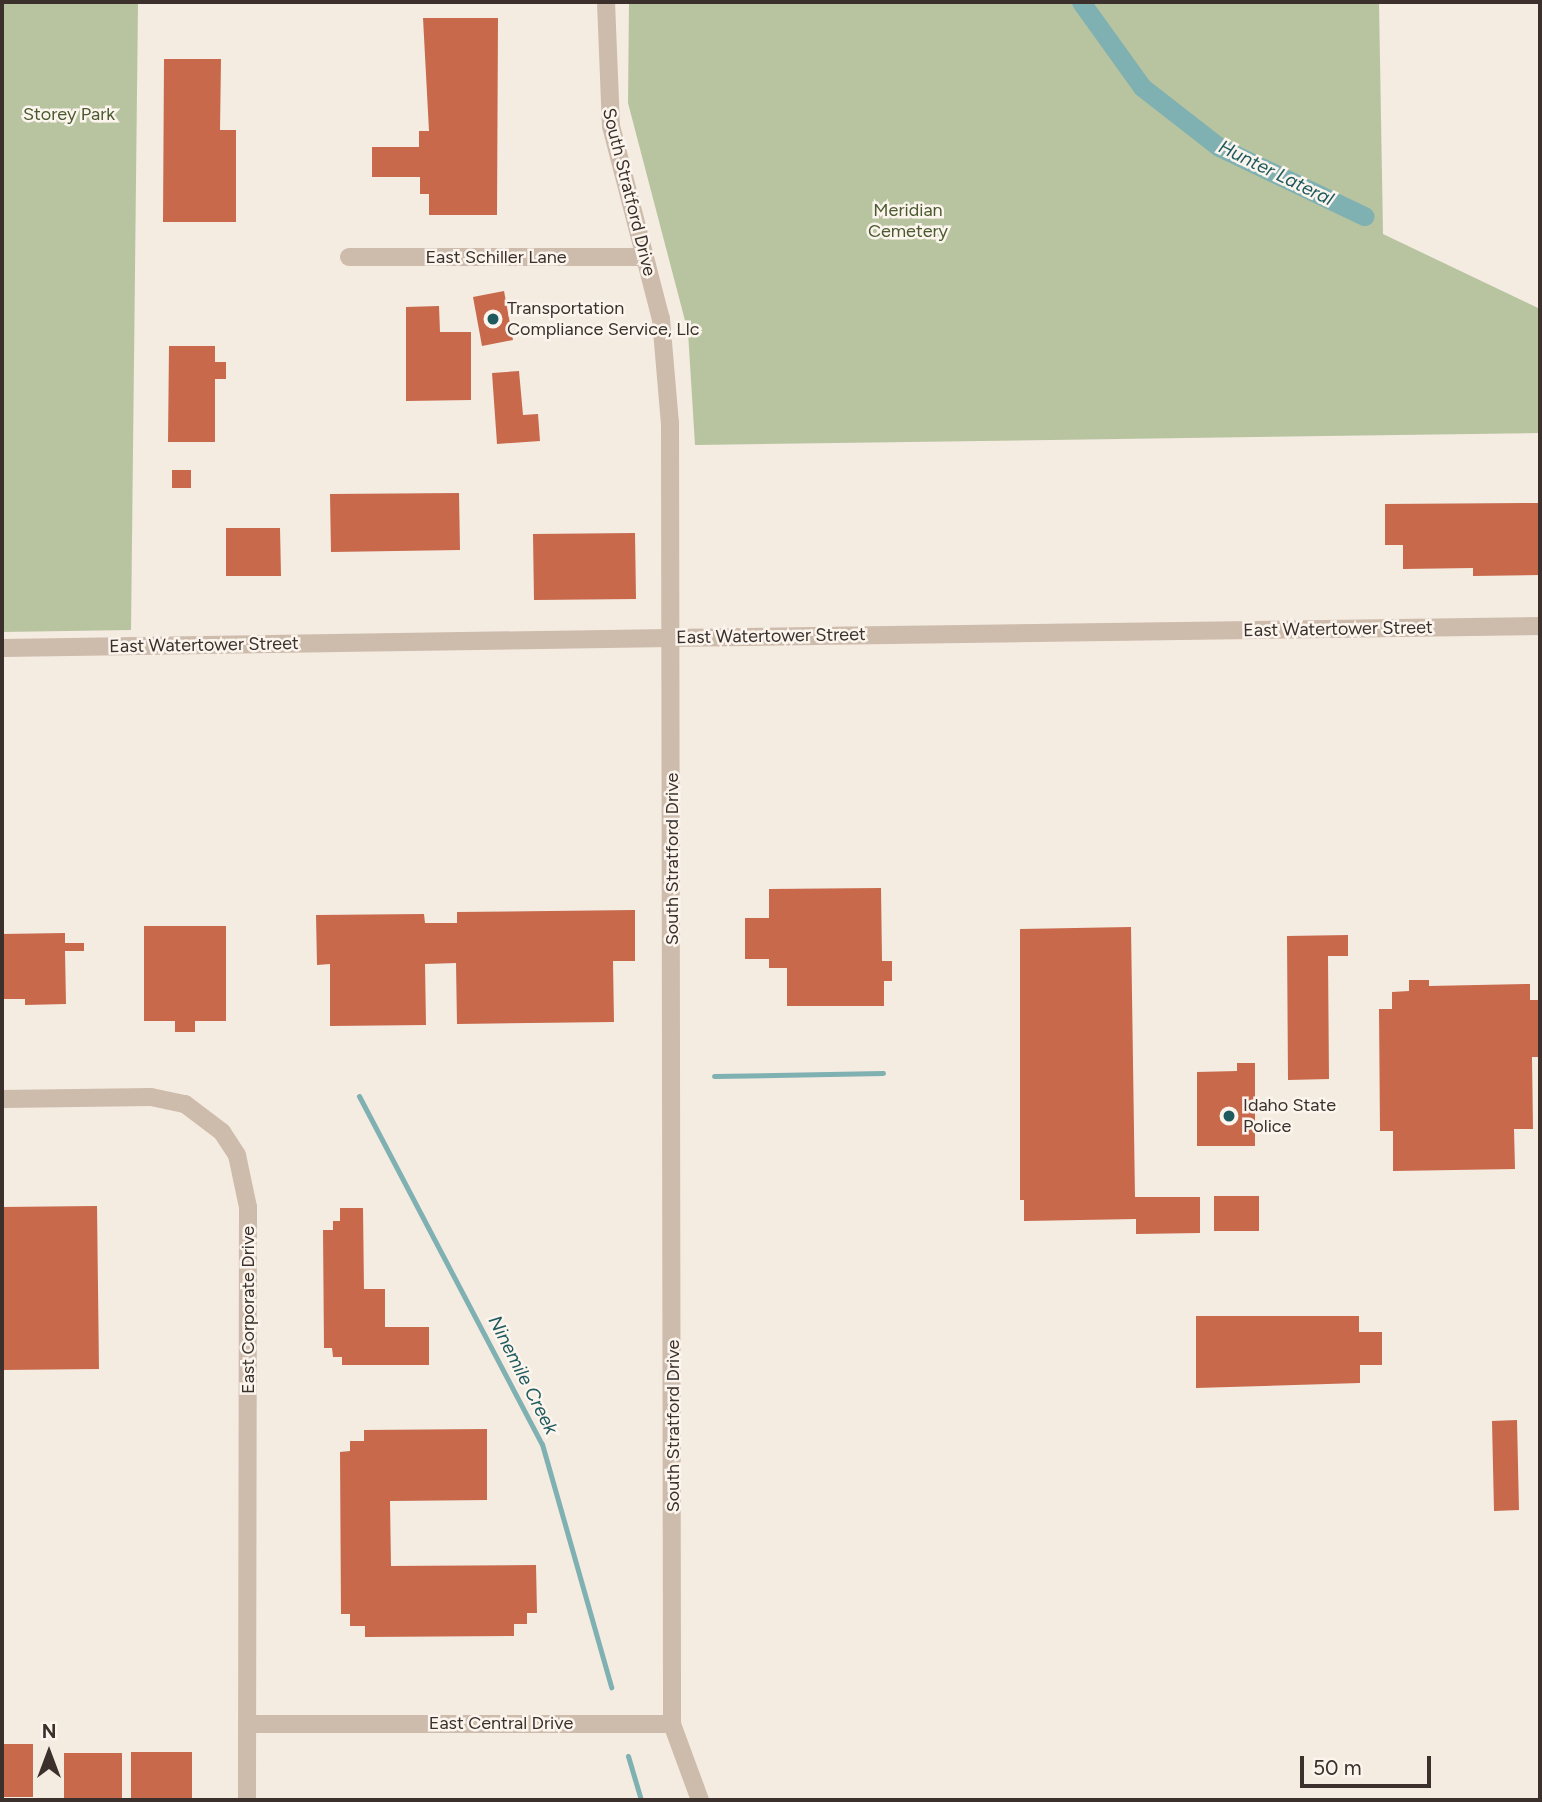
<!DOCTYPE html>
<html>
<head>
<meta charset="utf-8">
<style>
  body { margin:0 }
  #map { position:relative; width:1542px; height:1802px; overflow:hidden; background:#f4ebe1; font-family:Figtree,sans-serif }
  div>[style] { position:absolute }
  .green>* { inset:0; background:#b8c4a0 }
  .stream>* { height:5px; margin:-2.5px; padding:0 2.5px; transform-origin:2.5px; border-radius:2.5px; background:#7fb0b2 }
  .canal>* { height:19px; margin:-9.5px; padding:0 9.5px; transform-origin:9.5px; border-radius:9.5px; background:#7fb0b2 }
  .building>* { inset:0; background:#c8694b }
  .minor>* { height:18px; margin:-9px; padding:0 9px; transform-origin:9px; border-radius:9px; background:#cdbbac }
  .tertiary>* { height:18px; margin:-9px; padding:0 9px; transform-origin:9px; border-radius:9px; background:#cdbbac }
  .dots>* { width:19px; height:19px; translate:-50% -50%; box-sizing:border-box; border:4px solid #fbf5ee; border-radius:50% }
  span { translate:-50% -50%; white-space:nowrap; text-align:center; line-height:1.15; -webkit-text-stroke:5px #fbf5ee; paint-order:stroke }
  .park-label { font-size:18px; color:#4a5a2e }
  .street-label { font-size:18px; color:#3b302b }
  .poi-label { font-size:18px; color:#3b302b }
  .left { translate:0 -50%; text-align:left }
  .water-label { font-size:19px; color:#1f5a5e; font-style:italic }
  .frame { position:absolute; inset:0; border:4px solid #3b302b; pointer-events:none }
  .north { position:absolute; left:14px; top:1718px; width:70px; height:70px; -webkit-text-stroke:5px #fbf5ee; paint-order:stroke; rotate:0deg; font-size:19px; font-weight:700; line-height:28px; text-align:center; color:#3b302b }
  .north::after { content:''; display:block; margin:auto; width:24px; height:32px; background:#3b302b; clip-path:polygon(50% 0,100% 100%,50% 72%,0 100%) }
  .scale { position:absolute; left:1300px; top:1756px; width:131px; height:32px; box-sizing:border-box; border:4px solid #3b302b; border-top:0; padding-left:9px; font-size:21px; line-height:24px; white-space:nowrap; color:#3b302b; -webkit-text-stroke:5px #fbf5ee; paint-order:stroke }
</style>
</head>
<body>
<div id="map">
  <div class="green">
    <i style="clip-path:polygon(2px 2px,138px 2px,131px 630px,2px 632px)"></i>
    <i style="clip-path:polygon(629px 2px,1379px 2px,1383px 234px,1540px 309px,1540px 433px,695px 445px,688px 332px,628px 103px)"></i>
  </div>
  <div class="stream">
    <i style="left:714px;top:1076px;width:169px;rotate:-1deg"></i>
    <i style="left:359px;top:1096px;width:393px;rotate:62.3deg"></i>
    <i style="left:542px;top:1444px;width:253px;rotate:74.1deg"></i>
    <i style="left:628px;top:1756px;width:46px;rotate:73.5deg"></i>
  </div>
  <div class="canal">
    <i style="left:1081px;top:2px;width:105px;rotate:54.3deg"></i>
    <i style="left:1142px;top:87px;width:98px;rotate:37.9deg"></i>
    <i style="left:1219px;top:147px;width:161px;rotate:25.4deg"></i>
  </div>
  <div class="building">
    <i style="clip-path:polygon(423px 18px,498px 18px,497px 215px,429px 215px,429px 194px,420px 194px,420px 177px,372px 177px,372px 147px,419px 147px,419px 131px,429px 131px)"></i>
    <i style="clip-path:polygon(164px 59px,221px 59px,220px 130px,236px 130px,236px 222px,163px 222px)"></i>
    <i style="clip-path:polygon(504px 291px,513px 340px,482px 346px,473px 297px)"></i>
    <i style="clip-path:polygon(439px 306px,440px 332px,471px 332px,471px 400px,406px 401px,406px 307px)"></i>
    <i style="clip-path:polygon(169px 346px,215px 346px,215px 362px,226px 362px,226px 379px,215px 379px,215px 442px,168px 442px)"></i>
    <i style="clip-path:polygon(519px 371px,523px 415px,538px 414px,540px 441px,497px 444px,492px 373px)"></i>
    <i style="clip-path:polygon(172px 470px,191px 470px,191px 488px,172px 488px)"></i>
    <i style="clip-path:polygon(459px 493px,460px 550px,331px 552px,330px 494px)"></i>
    <i style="clip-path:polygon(1540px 503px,1540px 575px,1473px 576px,1473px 568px,1403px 569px,1403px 545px,1385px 545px,1385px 504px)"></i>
    <i style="clip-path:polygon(226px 528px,280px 528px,281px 576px,226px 576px)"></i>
    <i style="clip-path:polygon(635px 533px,636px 599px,534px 600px,533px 534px)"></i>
    <i style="clip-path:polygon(881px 888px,882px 961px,892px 961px,892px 981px,884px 981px,884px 1006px,787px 1006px,787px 968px,769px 968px,769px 959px,745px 959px,745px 918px,769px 918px,769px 889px)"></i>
    <i style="clip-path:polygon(635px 910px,635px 961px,613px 961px,614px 1022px,457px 1024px,456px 963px,425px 964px,426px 1025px,330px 1026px,330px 964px,317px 965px,316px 915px,424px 914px,425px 923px,457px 923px,457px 912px)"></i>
    <i style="clip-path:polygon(144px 926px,226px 926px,226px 1021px,195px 1021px,195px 1032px,175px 1032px,175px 1021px,144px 1021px)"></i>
    <i style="clip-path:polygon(1131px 927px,1135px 1197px,1200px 1197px,1200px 1233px,1136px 1234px,1136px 1219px,1024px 1221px,1024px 1200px,1020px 1200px,1020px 929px)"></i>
    <i style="clip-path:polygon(65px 933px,65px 943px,84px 943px,84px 951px,65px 951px,66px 1004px,25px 1005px,25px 999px,3px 999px,2px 934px)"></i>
    <i style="clip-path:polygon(1348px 935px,1348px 956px,1328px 956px,1329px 1079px,1288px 1080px,1287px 936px)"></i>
    <i style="clip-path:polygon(1409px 980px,1429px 980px,1429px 986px,1530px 984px,1530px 1000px,1540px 1000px,1540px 1057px,1532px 1057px,1533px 1129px,1514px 1129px,1515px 1169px,1393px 1171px,1393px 1131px,1380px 1131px,1379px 1009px,1392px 1009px,1392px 992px,1409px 991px)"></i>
    <i style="clip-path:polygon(1237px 1063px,1255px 1063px,1255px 1146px,1197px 1146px,1197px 1072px,1237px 1071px)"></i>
    <i style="clip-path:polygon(1214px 1196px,1259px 1196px,1259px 1231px,1214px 1231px)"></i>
    <i style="clip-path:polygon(97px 1206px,99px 1369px,2px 1370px,2px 1207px)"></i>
    <i style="clip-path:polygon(340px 1208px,363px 1208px,364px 1289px,385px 1289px,385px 1327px,429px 1327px,429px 1365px,342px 1365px,342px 1357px,333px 1357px,332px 1348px,324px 1348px,323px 1230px,333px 1230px,333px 1221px,340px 1221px)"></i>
    <i style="clip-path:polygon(1196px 1316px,1359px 1316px,1359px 1332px,1382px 1332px,1382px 1365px,1360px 1365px,1360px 1383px,1196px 1388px)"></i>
    <i style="clip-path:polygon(1517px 1420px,1519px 1510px,1494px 1511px,1492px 1421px)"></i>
    <i style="clip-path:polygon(487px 1429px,487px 1500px,390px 1501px,391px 1566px,536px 1565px,537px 1613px,527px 1613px,527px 1624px,514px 1624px,514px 1636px,365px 1637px,365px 1626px,350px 1626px,350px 1614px,341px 1614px,340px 1452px,350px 1451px,350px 1441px,364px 1441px,364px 1430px)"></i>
    <i style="clip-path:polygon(2px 1744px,33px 1744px,33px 1797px,2px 1797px)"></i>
    <i style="clip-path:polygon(131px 1752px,192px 1752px,192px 1800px,131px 1800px)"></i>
    <i style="clip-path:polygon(64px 1753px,122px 1753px,122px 1800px,64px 1800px)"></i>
  </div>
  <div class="minor">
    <i style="left:349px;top:257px;width:295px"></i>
    <i style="left:671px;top:638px;width:869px;rotate:-0.79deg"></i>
  </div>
  <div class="tertiary">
    <i style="left:606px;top:2px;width:124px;rotate:87.7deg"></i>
    <i style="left:611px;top:126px;width:199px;rotate:75.5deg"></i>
    <i style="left:661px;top:319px;width:104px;rotate:85.1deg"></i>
    <i style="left:670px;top:423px;width:1301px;rotate:89.91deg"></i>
    <i style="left:672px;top:1724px;width:81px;rotate:69.8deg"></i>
    <i style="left:2px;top:648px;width:669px;rotate:-0.86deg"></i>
    <i style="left:2px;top:1099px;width:149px;rotate:-0.8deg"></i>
    <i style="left:151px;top:1097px;width:35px;rotate:12deg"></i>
    <i style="left:185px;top:1104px;width:46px;rotate:37.1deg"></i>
    <i style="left:222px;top:1132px;width:27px;rotate:57deg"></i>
    <i style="left:237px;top:1155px;width:53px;rotate:78.1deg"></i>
    <i style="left:248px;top:1207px;width:593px;rotate:90.1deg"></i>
    <i style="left:249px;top:1724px;width:423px"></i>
  </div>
  <div class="dots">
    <i style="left:493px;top:319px;background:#1f5a5e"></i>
    <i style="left:1229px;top:1116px;background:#1f5a5e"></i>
  </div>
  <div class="park-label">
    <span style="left:69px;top:114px">Storey Park</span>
    <span style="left:908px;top:221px">Meridian<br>Cemetery</span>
  </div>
  <div class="street-label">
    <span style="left:629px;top:192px;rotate:76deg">South Stratford Drive</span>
    <span style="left:496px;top:257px">East Schiller Lane</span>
    <span style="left:1338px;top:629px;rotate:-1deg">East Watertower Street</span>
    <span style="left:771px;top:636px;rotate:-1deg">East Watertower Street</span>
    <span style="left:204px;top:645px;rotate:-1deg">East Watertower Street</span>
    <span style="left:672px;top:859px;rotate:-90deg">South Stratford Drive</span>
    <span style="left:248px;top:1310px;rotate:-90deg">East Corporate Drive</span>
    <span style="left:673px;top:1426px;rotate:-90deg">South Stratford Drive</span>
    <span style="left:501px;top:1723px">East Central Drive</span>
  </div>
  <div class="poi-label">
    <span class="left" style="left:507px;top:319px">Transportation<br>Compliance Service, Llc</span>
    <span class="left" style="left:1243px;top:1116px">Idaho State<br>Police</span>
  </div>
  <div class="water-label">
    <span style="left:1276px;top:173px;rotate:26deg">Hunter Lateral</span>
    <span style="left:523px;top:1375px;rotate:63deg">Ninemile Creek</span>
  </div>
  <div class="frame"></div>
  <div class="north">N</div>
  <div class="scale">50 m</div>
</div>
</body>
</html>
